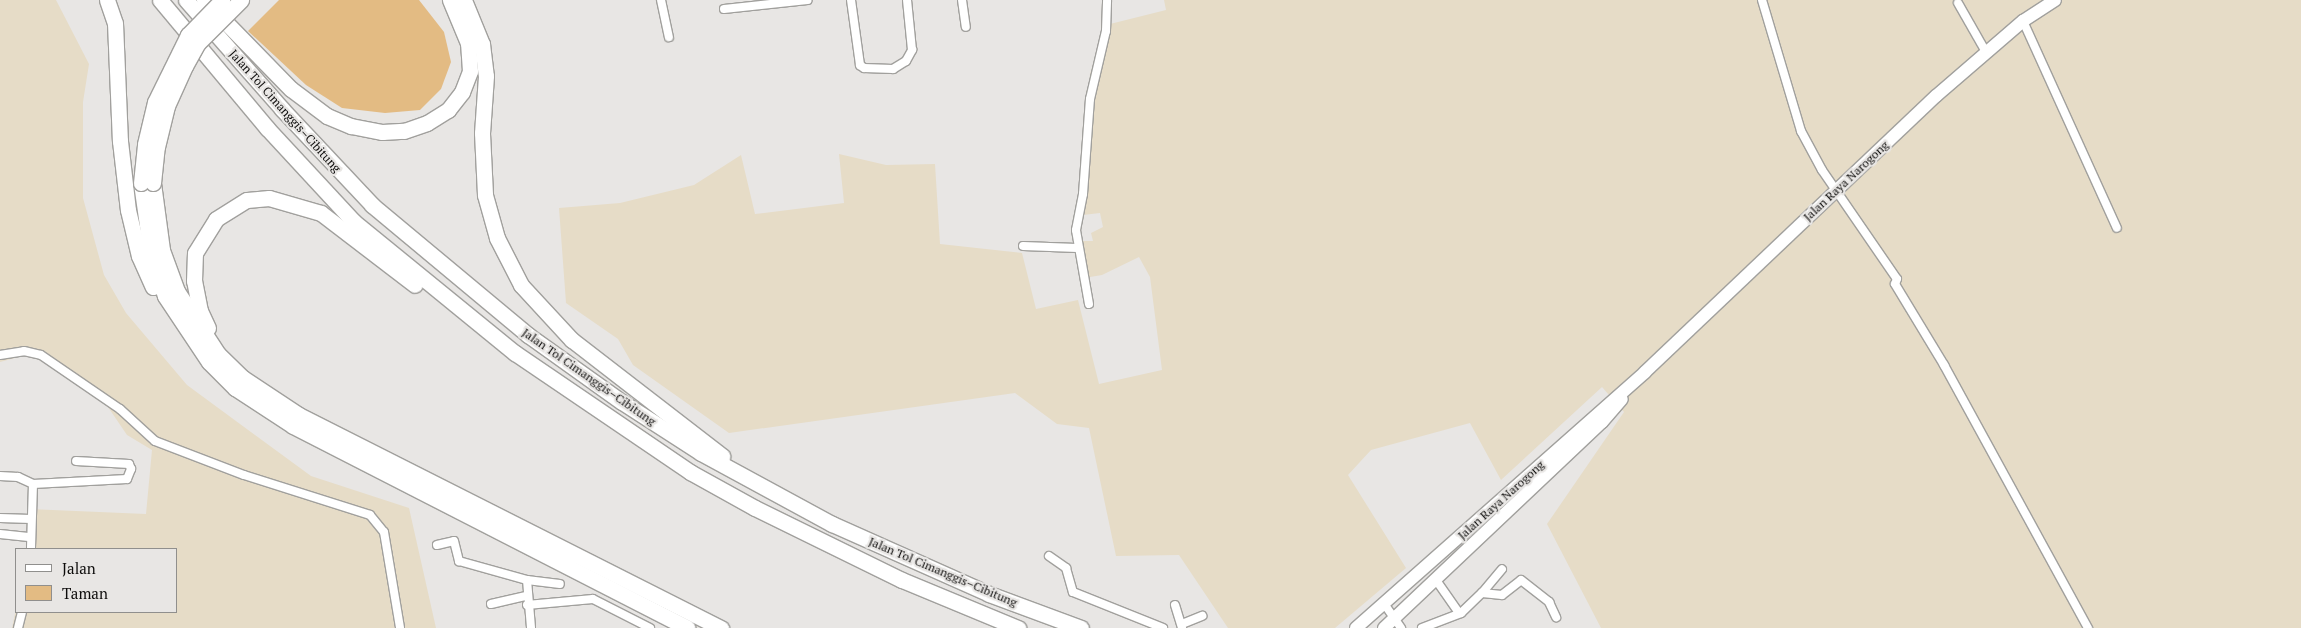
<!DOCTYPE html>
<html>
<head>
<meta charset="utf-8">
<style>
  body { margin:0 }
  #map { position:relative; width:2301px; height:628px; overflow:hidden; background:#e8e6e4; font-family:"PT Serif",serif }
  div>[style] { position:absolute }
  .industrial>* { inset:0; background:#e6dcc7 }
  .green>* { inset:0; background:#e3bb83 }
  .roads { filter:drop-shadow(1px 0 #a1a09d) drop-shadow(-1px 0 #a1a09d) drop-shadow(0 1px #a1a09d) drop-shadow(0 -1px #a1a09d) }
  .street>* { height:8px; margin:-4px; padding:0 4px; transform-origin:4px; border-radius:4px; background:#fff }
  .primary>* { height:12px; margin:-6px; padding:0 6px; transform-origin:6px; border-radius:6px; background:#fff }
  .highway>* { height:15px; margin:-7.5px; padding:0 7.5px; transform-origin:7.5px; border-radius:7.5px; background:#fff }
  .bridges { filter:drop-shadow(1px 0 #a1a09d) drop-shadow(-1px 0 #a1a09d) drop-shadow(0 1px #a1a09d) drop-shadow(0 -1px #a1a09d) }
  .highway-bridge>* { height:15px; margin:-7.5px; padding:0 7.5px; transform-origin:7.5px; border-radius:7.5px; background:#fff }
  span { translate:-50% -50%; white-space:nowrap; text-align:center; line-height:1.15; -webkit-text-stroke:4.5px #e8e6e4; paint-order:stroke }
  .street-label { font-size:12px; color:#0d0c0b }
  .legend { position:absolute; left:15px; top:548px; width:162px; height:65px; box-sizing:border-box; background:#e8e6e4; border:1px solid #908f8d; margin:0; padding:6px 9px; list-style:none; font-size:15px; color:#0d0c0b }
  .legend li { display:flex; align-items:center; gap:10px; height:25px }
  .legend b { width:25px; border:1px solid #908f8d }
</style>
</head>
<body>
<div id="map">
  <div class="industrial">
    <i style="clip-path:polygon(0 0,56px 0,89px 64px,83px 102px,83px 198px,104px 275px,126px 313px,187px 385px,311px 476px,409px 508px,436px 628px,12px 628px,16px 609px,176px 612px,176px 549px,28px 549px,29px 509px,146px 514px,152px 450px,127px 435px,108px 407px,45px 362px,26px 355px,0 362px)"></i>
    <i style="clip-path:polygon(1164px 0,2301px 0,2301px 628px,1601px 628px,1547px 524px,1624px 412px,1602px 387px,1501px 480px,1470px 423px,1371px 450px,1348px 475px,1406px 568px,1335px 628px,1228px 628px,1179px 555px,1116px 556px,1089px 428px,1057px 424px,1015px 393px,729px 433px,633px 365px,618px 339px,566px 303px,559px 208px,620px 203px,694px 185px,741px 155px,755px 214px,844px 203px,839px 154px,886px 165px,935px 164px,940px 244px,1022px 253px,1036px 309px,1078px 300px,1099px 384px,1162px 370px,1150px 277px,1139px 257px,1102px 275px,1084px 278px,1075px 241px,1093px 241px,1091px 233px,1103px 227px,1100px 213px,1083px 215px,1082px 174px,1090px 74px,1106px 25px,1166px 10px)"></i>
  </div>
  <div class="green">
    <i style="clip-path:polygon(279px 0,419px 0,444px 32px,451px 62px,441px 89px,420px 110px,385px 113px,342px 108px,306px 85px,248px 31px)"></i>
  </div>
  <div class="roads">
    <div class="street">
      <i style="left:661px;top:0;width:38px;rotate:78deg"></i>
      <i style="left:851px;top:0;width:66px;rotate:82.1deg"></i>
      <i style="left:860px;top:65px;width:5px;rotate:37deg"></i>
      <i style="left:864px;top:68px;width:29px;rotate:2deg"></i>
      <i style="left:893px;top:69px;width:15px;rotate:-32deg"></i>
      <i style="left:906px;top:61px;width:13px;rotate:-61deg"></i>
      <i style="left:912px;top:50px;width:50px;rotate:-95.7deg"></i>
      <i style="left:962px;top:0;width:27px;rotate:82deg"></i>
      <i style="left:1762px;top:0;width:137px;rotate:73.4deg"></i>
      <i style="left:1801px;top:131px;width:44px;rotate:61.7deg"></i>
      <i style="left:1822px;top:170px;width:132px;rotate:55.5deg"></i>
      <i style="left:1897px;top:279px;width:5px;rotate:112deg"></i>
      <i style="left:1895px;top:284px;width:95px;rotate:58.8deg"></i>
      <i style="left:1944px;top:365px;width:300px;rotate:61.3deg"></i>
      <i style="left:1958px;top:3px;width:56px;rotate:60.3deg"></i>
      <i style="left:724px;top:9px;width:84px;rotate:-6.1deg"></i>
      <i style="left:2023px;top:21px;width:227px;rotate:65.6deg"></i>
      <i style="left:1023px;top:246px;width:54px;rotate:2.1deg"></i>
      <i style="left:1089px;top:304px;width:75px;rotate:-100deg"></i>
      <i style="left:1076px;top:230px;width:37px;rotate:-79deg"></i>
      <i style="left:1083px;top:194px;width:95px;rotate:-85.8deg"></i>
      <i style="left:1090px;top:99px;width:70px;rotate:-76.8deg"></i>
      <i style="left:1106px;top:31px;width:31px;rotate:-88deg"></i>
      <i style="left:0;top:355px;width:24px;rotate:-9deg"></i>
      <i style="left:24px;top:351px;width:17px;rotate:13deg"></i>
      <i style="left:41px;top:355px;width:96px;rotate:34.4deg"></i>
      <i style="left:120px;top:409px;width:47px;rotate:42.4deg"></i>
      <i style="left:155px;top:441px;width:95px;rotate:20.9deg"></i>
      <i style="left:244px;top:475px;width:132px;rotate:17.6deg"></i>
      <i style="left:370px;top:515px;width:22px;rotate:51deg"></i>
      <i style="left:384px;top:532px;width:97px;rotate:80.5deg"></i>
      <i style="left:0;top:476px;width:18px;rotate:3deg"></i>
      <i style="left:18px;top:477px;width:17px;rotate:25deg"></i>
      <i style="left:33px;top:484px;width:65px;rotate:91.8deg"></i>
      <i style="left:33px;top:484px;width:94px;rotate:-3deg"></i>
      <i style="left:127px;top:479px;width:11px;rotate:-68deg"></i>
      <i style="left:131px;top:469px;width:5px;rotate:-112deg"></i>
      <i style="left:129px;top:464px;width:53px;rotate:-176.8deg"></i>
      <i style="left:0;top:518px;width:31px;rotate:2deg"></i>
      <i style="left:0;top:534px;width:31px;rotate:6deg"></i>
      <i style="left:437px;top:545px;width:17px;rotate:-13deg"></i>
      <i style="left:454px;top:541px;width:21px;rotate:76deg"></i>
      <i style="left:459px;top:561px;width:71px;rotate:15.6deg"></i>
      <i style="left:527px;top:580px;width:33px;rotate:7deg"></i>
      <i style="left:1049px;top:556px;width:21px;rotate:35deg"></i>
      <i style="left:1066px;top:568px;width:25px;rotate:74deg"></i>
      <i style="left:1073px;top:592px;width:97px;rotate:21.8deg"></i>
      <i style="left:527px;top:580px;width:48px;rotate:85.2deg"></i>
      <i style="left:1436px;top:580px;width:40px;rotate:55.1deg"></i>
      <i style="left:1482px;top:593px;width:31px;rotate:-50deg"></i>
      <i style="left:491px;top:604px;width:36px;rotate:-13deg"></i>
      <i style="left:527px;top:605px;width:66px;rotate:-5.2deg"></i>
      <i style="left:593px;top:599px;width:64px;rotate:27deg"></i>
      <i style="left:1175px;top:605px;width:24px;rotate:73deg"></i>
      <i style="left:1385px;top:605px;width:28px;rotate:55deg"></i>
      <i style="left:1182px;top:624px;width:22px;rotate:-22deg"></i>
      <i style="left:18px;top:628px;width:16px;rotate:-76deg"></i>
      <i style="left:1422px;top:628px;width:42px;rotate:-21deg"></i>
      <i style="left:1461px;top:613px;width:29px;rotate:-44deg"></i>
      <i style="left:1482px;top:593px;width:20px;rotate:6deg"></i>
      <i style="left:1502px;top:595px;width:24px;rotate:-38deg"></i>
      <i style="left:1521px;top:580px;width:36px;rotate:38deg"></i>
      <i style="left:1549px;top:602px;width:17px;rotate:65deg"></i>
    </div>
    <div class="primary">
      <i style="left:1356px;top:628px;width:386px;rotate:-41.5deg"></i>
      <i style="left:1645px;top:372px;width:401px;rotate:-43.5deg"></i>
      <i style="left:1936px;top:96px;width:115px;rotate:-40.8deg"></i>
      <i style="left:2023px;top:21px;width:38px;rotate:-33deg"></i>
      <i style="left:1384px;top:628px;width:300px;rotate:-43.4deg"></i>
      <i style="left:1602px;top:422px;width:30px;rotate:-49deg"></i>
    </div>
    <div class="highway">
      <i style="left:107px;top:0;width:24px;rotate:71deg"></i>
      <i style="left:115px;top:23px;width:118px;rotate:87.6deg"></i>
      <i style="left:120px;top:141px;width:69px;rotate:83.4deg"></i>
      <i style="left:128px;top:210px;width:47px;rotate:76.6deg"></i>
      <i style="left:139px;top:256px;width:34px;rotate:66deg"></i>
      <i style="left:160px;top:0;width:167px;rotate:50.1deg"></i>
      <i style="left:267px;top:128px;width:127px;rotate:47.2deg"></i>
      <i style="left:353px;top:221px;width:209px;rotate:39.2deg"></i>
      <i style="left:515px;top:353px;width:212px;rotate:34.2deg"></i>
      <i style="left:690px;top:472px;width:74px;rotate:29deg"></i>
      <i style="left:755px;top:508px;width:164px;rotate:26.1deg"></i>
      <i style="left:902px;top:580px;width:126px;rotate:22.5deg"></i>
      <i style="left:186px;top:0;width:145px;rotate:48.6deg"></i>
      <i style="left:282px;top:109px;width:132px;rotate:46.8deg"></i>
      <i style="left:372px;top:205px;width:203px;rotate:39.8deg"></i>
      <i style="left:528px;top:335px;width:115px;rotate:35.5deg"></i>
      <i style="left:622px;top:402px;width:94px;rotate:32.8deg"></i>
      <i style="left:701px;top:453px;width:149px;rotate:28.5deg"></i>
      <i style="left:832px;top:524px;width:172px;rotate:24deg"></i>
      <i style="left:989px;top:594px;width:98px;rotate:20.3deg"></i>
      <i style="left:204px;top:0;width:124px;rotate:45.7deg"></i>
      <i style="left:291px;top:89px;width:45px;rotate:36.9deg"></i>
      <i style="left:327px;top:116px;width:26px;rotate:23deg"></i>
      <i style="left:351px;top:126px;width:32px;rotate:11deg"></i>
      <i style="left:382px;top:132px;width:22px;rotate:-3deg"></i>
      <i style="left:404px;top:131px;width:24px;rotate:-19deg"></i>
      <i style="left:427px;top:123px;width:25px;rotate:-32deg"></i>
      <i style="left:448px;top:110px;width:23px;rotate:-52deg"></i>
      <i style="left:462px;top:92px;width:22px;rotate:-69deg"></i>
      <i style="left:470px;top:71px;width:28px;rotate:-94deg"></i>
      <i style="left:468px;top:43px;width:47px;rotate:-112.7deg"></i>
      <i style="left:464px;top:0;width:48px;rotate:67.8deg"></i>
      <i style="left:482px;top:44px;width:32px;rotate:83deg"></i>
      <i style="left:486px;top:76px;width:57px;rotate:94deg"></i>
      <i style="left:482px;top:133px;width:62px;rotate:87.2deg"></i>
      <i style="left:485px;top:195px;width:45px;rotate:74.4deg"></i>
      <i style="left:497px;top:238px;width:53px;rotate:62.9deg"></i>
      <i style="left:521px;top:285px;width:75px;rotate:47.2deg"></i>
      <i style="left:572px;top:340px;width:190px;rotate:37.7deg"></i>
      <i style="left:141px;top:183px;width:71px;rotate:81.9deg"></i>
      <i style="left:151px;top:253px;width:45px;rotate:72deg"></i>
      <i style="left:165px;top:296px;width:79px;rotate:56.3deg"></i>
      <i style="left:209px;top:362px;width:37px;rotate:45deg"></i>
      <i style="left:235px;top:388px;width:69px;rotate:33.2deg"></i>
      <i style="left:293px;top:426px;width:443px;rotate:27.1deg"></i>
      <i style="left:153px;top:183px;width:68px;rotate:82.3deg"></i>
      <i style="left:162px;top:250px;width:44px;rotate:69.9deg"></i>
      <i style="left:177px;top:291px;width:75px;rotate:56.9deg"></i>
      <i style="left:218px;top:354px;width:35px;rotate:44deg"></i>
      <i style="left:243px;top:378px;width:67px;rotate:33.5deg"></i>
      <i style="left:299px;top:415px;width:473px;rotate:26.8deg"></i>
      <i style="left:208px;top:328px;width:19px;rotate:-115deg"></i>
      <i style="left:200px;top:311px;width:31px;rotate:-101deg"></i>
      <i style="left:194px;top:281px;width:28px;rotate:-88deg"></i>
      <i style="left:195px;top:253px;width:40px;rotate:-58deg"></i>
      <i style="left:216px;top:219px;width:36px;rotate:-32deg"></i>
      <i style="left:247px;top:200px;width:22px;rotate:-5deg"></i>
      <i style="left:269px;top:198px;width:54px;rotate:16.1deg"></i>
      <i style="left:321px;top:213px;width:118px;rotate:37.5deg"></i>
    </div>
  </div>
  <div class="bridges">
    <div class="highway-bridge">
      <i style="left:141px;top:183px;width:39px;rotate:-84deg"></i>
      <i style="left:145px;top:144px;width:43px;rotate:-76.6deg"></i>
      <i style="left:155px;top:102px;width:75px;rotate:-63.8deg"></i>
      <i style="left:188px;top:35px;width:49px;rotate:-45.8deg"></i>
      <i style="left:153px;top:183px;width:36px;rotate:-84deg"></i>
      <i style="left:157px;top:147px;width:42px;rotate:-76.3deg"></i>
      <i style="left:167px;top:106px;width:44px;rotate:-65.8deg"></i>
      <i style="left:185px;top:66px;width:26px;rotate:-61deg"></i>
      <i style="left:198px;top:43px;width:61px;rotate:-45deg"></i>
    </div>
  </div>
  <div class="street-label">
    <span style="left:285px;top:111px;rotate:48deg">Jalan Tol Cimanggis–Cibitung</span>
    <span style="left:1846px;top:181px;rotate:-43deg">Jalan Raya Narogong</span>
    <span style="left:589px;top:377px;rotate:35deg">Jalan Tol Cimanggis–Cibitung</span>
    <span style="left:1501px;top:500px;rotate:-42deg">Jalan Raya Narogong</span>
    <span style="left:943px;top:572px;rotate:23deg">Jalan Tol Cimanggis–Cibitung</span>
  </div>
  <ul class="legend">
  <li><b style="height:6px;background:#fff"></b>Jalan</li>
  <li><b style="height:14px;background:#e3bb83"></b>Taman</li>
  </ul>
</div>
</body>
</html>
